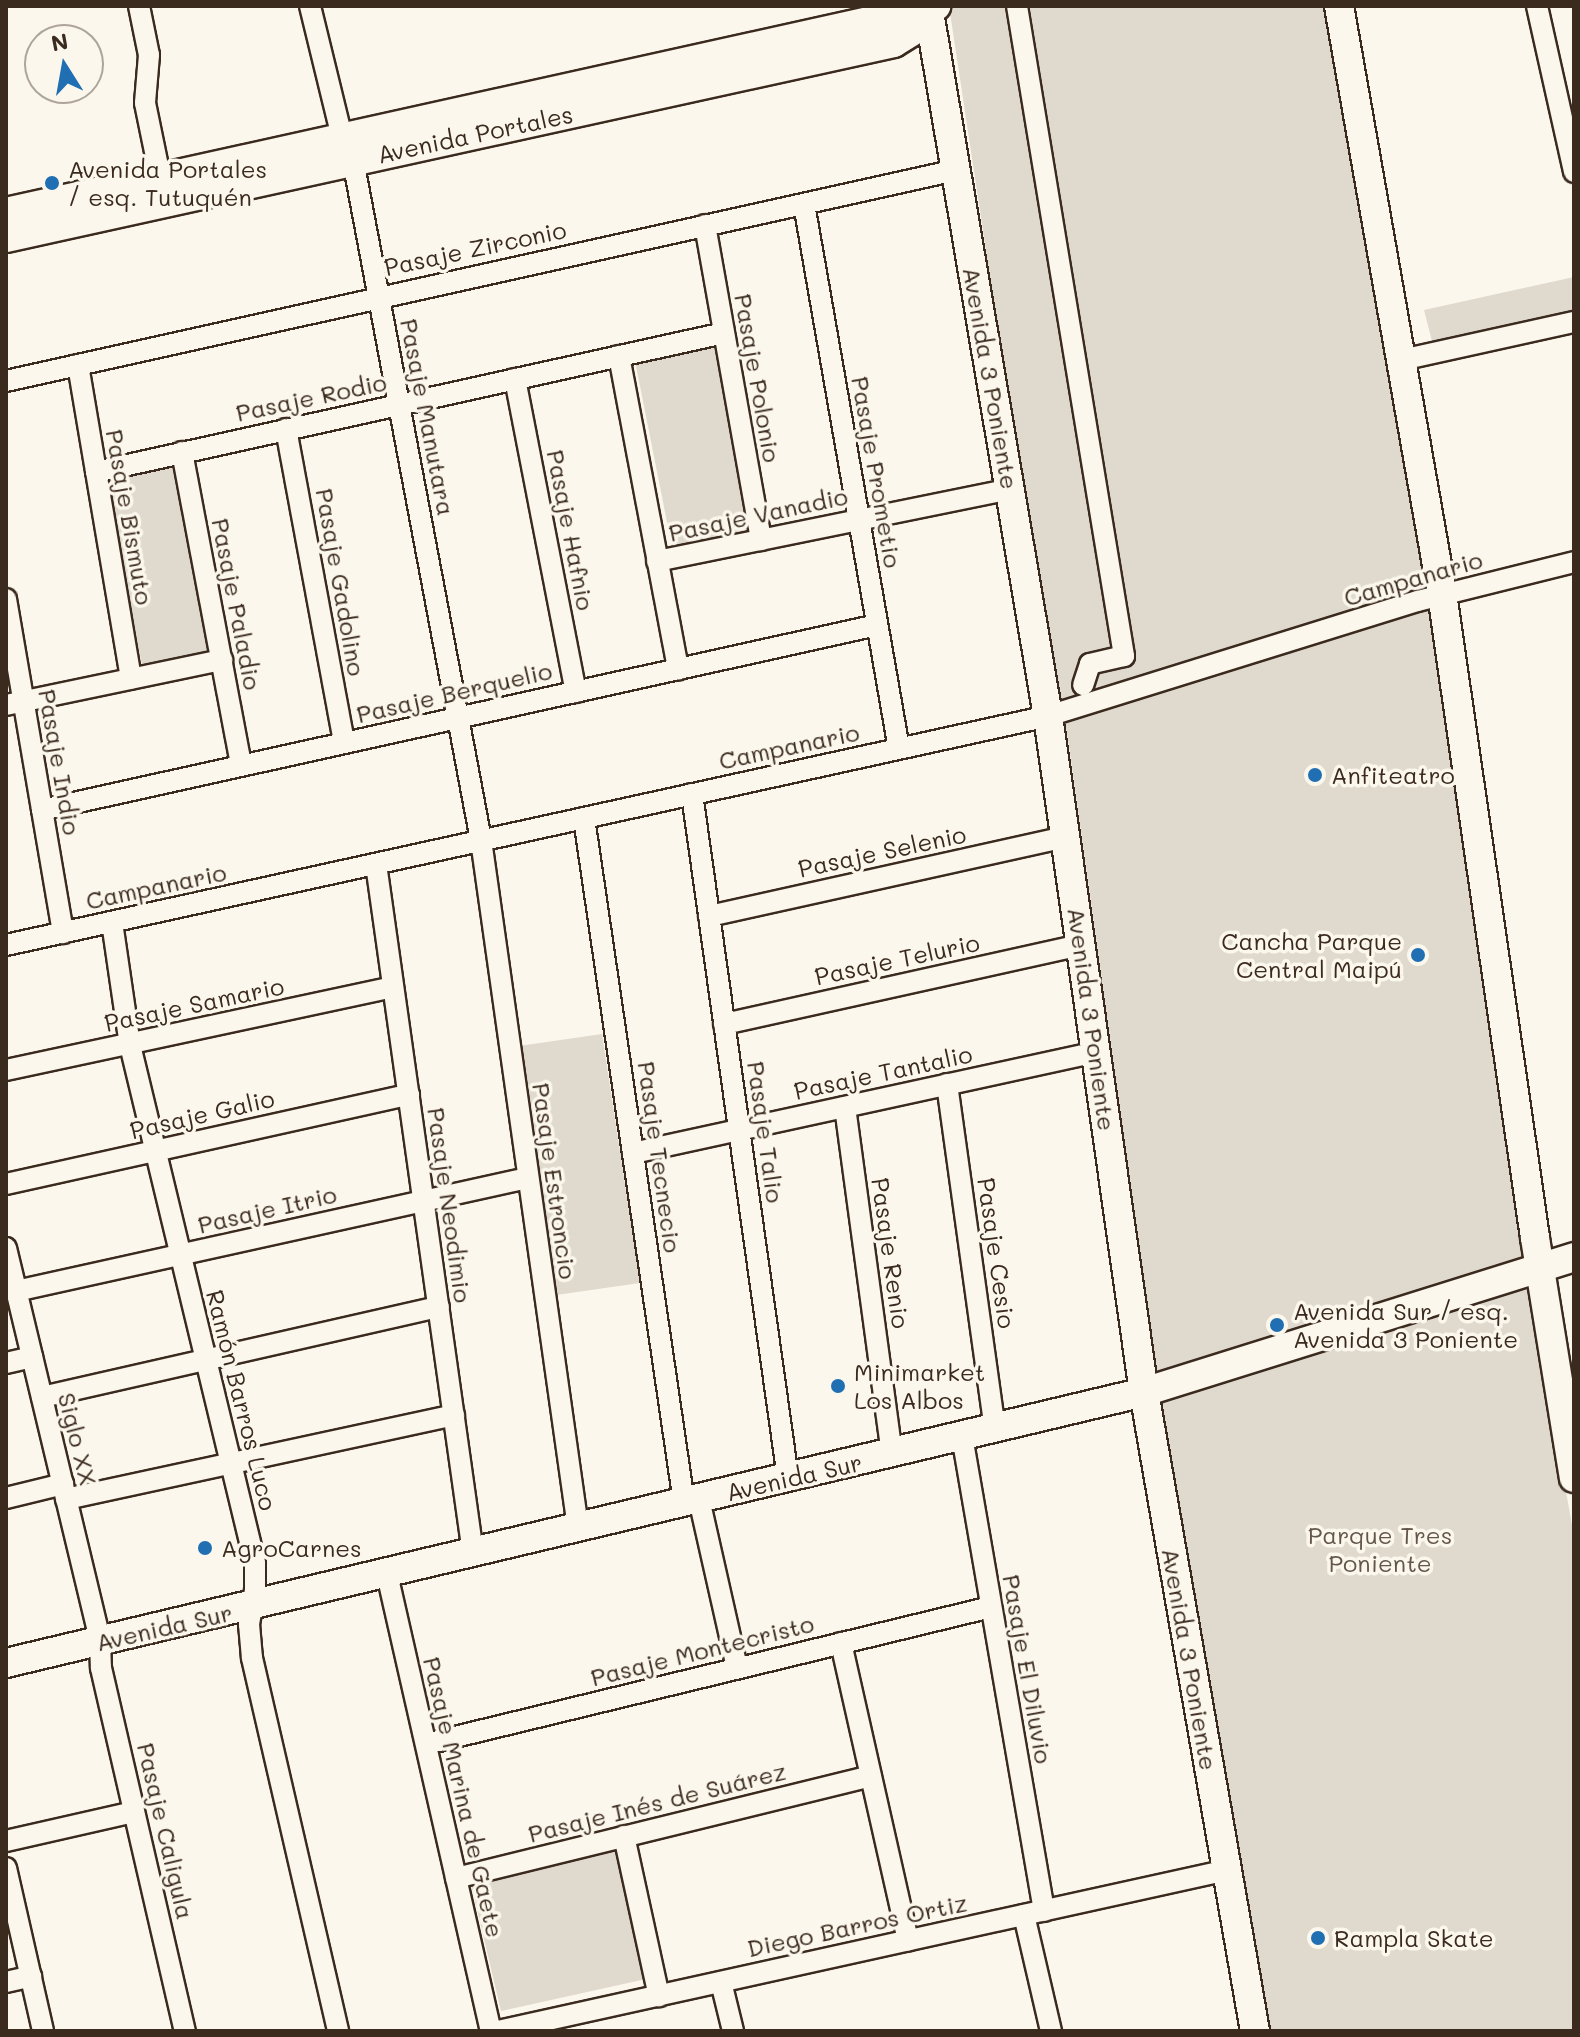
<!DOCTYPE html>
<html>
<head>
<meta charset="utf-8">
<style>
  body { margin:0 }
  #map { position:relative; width:1580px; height:2037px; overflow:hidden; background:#fbf7ec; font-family:Mali,sans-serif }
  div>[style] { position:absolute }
  .green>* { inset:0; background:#dfd9ce }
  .roads { filter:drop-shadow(2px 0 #3b2a1e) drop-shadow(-2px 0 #3b2a1e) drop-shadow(0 2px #3b2a1e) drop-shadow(0 -2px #3b2a1e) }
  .street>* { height:20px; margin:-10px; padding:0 10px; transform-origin:10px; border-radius:10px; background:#fbf7ec }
  .secondary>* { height:28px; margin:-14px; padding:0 14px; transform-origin:14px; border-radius:14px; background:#fbf7ec }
  .dots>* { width:22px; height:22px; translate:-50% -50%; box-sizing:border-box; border:4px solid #fbf7ec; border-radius:50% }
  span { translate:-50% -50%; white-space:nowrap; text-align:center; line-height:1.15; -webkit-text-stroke:7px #fbf7ec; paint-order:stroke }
  .street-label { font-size:24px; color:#3b2a1e }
  .poi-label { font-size:24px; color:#3b2a1e }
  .left { translate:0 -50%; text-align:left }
  .right { translate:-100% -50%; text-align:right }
  .park-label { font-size:24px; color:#64564a }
  .frame { position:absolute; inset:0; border:8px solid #3b2a1e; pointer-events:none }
  .north { position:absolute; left:24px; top:24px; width:80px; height:80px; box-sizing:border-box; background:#fbf7ec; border:2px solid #aea59a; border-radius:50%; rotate:349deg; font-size:22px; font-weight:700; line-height:32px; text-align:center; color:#3b2a1e }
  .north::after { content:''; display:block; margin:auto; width:28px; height:36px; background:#1f6fb2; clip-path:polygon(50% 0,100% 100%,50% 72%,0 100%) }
</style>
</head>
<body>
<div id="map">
  <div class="green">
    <i style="clip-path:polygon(949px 6px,1330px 6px,1425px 579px,1534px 1307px,1574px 1537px,1574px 2031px,1265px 2031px,1162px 1407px,1068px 739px,1022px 488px)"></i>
    <i style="clip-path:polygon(1574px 277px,1574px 318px,1434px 349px,1424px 310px)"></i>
    <i style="clip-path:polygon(715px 345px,752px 531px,672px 547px,635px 361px)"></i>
    <i style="clip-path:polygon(175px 465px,212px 651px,142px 665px,106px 479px)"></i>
    <i style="clip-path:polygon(602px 1034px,640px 1283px,556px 1295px,519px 1046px)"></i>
    <i style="clip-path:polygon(621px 1842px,655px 1977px,501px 2011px,469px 1875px)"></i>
  </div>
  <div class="roads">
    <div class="street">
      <i style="left:139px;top:6px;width:50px;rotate:78.5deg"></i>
      <i style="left:149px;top:55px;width:48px;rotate:94.8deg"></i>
      <i style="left:145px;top:103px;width:90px;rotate:78.4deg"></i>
      <i style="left:310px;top:6px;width:135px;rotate:76.3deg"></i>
      <i style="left:342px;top:137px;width:25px;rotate:64deg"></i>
      <i style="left:353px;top:160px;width:692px;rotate:79.34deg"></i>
      <i style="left:481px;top:840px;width:695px;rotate:81.97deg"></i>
      <i style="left:1017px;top:6px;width:659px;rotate:80.65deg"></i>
      <i style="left:1124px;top:656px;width:35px;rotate:167deg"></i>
      <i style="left:1090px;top:664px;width:22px;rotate:108deg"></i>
      <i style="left:1537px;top:6px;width:170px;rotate:77.4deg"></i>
      <i style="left:804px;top:204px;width:553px;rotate:80.11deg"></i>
      <i style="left:705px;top:225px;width:320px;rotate:79.9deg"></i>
      <i style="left:619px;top:356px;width:319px;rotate:79.3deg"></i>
      <i style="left:1401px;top:360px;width:177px;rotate:-12.4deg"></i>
      <i style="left:78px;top:365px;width:318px;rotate:80.4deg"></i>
      <i style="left:515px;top:379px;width:319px;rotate:79deg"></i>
      <i style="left:6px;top:381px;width:973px;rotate:-12.52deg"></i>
      <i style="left:286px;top:429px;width:319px;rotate:79.5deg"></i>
      <i style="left:182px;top:452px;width:319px;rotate:79.3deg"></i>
      <i style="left:96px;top:472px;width:643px;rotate:-12.48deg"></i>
      <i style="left:657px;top:561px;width:360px;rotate:-11.5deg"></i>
      <i style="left:6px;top:599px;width:339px;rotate:80.3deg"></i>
      <i style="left:6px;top:705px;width:221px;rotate:-11.8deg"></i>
      <i style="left:692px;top:794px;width:691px;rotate:82.01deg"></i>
      <i style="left:42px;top:810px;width:855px;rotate:-12.49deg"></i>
      <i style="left:584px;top:818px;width:692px;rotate:81.69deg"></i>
      <i style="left:376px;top:864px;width:696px;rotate:81.99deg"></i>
      <i style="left:709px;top:916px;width:366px;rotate:-12.5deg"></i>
      <i style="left:112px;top:922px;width:124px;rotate:81.7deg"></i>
      <i style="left:130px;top:1045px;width:533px;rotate:76.43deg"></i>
      <i style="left:255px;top:1563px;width:27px;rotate:90deg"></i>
      <i style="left:255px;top:1590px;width:35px;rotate:100deg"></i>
      <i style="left:249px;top:1624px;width:34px;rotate:85deg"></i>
      <i style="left:252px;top:1658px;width:383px;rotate:77deg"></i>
      <i style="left:6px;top:945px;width:1067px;rotate:-12.39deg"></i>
      <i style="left:1048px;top:716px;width:387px;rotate:-17.3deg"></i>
      <i style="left:1418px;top:601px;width:161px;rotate:-14deg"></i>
      <i style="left:724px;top:1024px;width:366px;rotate:-12.5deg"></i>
      <i style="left:6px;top:1070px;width:396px;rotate:-12.1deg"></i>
      <i style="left:947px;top:1084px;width:347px;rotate:82.1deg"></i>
      <i style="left:845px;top:1107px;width:349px;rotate:82.3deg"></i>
      <i style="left:633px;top:1153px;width:475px;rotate:-12.3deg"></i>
      <i style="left:6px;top:1184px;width:413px;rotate:-12.5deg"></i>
      <i style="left:6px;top:1248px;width:404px;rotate:76.5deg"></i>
      <i style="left:100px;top:1641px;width:27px;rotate:88deg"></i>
      <i style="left:101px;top:1668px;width:373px;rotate:77deg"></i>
      <i style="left:16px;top:1291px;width:524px;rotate:-12.45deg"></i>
      <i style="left:6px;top:1363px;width:27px;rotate:-13deg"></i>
      <i style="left:42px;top:1397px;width:407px;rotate:-12.8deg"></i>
      <i style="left:962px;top:1436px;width:482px;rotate:80.2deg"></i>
      <i style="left:6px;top:1498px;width:59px;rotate:-13.8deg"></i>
      <i style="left:66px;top:1499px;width:397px;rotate:-12.2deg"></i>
      <i style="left:699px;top:1499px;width:173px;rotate:77.3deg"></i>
      <i style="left:387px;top:1574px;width:469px;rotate:77.2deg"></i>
      <i style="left:841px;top:1643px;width:305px;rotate:77.3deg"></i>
      <i style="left:426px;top:1744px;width:581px;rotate:-13.63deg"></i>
      <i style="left:624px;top:1836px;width:164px;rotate:77.7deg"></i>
      <i style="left:6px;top:1841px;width:131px;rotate:-12.8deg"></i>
      <i style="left:6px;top:1868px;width:167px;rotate:77.2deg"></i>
      <i style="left:456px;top:1878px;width:427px;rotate:-13.8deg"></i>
      <i style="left:1024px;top:1915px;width:119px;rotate:76.9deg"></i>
      <i style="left:6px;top:1982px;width:26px;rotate:-13deg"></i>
      <i style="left:721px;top:1982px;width:50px;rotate:76.2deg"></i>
      <i style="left:498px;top:2031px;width:747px;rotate:-12.45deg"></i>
    </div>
    <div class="secondary">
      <i style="left:928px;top:6px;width:720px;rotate:80.41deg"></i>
      <i style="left:1048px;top:716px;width:683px;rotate:81.92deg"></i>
      <i style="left:1144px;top:1392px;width:649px;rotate:80.15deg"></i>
      <i style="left:1339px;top:6px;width:597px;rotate:80.06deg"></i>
      <i style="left:1442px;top:594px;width:651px;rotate:81.78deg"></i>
      <i style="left:1535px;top:1238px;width:243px;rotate:80.8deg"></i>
      <i style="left:6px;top:212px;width:953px;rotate:-12.49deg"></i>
      <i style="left:6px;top:238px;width:909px;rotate:-12.39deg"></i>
      <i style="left:894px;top:43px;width:28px;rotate:-32deg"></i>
      <i style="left:918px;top:28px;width:24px;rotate:-62deg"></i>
      <i style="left:6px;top:1663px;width:1170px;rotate:-13.39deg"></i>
      <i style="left:1144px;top:1392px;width:451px;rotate:-17.4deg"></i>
    </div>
  </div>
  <div class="dots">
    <i style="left:52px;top:183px;background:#1f6fb2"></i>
    <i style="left:1315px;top:775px;background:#1f6fb2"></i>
    <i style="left:1418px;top:955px;background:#1f6fb2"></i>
    <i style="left:1277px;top:1325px;background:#1f6fb2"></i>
    <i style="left:838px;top:1386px;background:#1f6fb2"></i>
    <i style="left:205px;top:1548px;background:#1f6fb2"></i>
    <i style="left:1318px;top:1938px;background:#1f6fb2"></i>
  </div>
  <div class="street-label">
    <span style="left:475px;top:134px;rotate:-12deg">Avenida Portales</span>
    <span style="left:475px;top:248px;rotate:-12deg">Pasaje Zirconio</span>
    <span style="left:758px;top:378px;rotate:80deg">Pasaje Polonio</span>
    <span style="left:991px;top:378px;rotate:80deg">Avenida 3 Poniente</span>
    <span style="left:311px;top:397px;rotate:-12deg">Pasaje Rodio</span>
    <span style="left:428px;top:417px;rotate:79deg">Pasaje Manutara</span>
    <span style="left:877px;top:472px;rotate:80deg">Pasaje Prometio</span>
    <span style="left:758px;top:514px;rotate:-12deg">Pasaje Vanadio</span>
    <span style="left:130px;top:517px;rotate:80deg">Pasaje Bismuto</span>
    <span style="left:571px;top:530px;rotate:79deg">Pasaje Hafnio</span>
    <span style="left:1413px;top:578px;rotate:-16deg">Campanario</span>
    <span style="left:341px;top:582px;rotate:80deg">Pasaje Gadolino</span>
    <span style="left:237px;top:604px;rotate:79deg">Pasaje Paladio</span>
    <span style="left:454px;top:692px;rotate:-13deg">Pasaje Berquelio</span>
    <span style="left:789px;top:746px;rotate:-12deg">Campanario</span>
    <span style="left:60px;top:762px;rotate:80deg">Pasaje Indio</span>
    <span style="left:882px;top:851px;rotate:-12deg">Pasaje Selenio</span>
    <span style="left:156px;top:886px;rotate:-12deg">Campanario</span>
    <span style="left:897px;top:959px;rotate:-12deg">Pasaje Telurio</span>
    <span style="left:194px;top:1004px;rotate:-12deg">Pasaje Samario</span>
    <span style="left:1092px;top:1019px;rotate:82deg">Avenida 3 Poniente</span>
    <span style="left:883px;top:1072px;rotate:-12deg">Pasaje Tantalio</span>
    <span style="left:202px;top:1114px;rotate:-13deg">Pasaje Galio</span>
    <span style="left:766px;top:1132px;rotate:82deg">Pasaje Talio</span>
    <span style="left:660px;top:1157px;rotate:82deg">Pasaje Tecnecio</span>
    <span style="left:555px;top:1181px;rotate:82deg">Pasaje Estroncio</span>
    <span style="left:450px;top:1205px;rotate:82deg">Pasaje Neodimio</span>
    <span style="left:267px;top:1209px;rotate:-13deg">Pasaje Itrio</span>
    <span style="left:891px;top:1253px;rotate:82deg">Pasaje Renio</span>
    <span style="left:997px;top:1253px;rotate:82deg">Pasaje Cesio</span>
    <span style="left:242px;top:1400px;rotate:76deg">Ramón Barros Luco</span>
    <span style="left:78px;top:1439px;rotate:76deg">Siglo XX</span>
    <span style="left:794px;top:1477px;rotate:-13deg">Avenida Sur</span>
    <span style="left:164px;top:1627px;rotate:-13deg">Avenida Sur</span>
    <span style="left:702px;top:1650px;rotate:-14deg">Pasaje Montecristo</span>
    <span style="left:1190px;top:1659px;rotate:80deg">Avenida 3 Poniente</span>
    <span style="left:1028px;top:1669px;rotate:80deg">Pasaje El Diluvio</span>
    <span style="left:464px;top:1797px;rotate:77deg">Pasaje Marina de Gaete</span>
    <span style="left:657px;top:1802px;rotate:-14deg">Pasaje Inés de Suárez</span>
    <span style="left:166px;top:1831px;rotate:77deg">Pasaje Caligula</span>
    <span style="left:857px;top:1925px;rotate:-12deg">Diego Barros Ortiz</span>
  </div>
  <div class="poi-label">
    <span class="left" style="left:68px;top:183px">Avenida Portales<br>/ esq. Tutuquén</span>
    <span class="left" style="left:1331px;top:775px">Anfiteatro</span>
    <span class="right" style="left:1402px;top:955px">Cancha Parque<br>Central Maipú</span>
    <span class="left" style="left:1293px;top:1325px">Avenida Sur / esq.<br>Avenida 3 Poniente</span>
    <span class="left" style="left:854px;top:1386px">Minimarket<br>Los Albos</span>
    <span class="left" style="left:221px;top:1548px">AgroCarnes</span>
    <span class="left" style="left:1334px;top:1938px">Rampla Skate</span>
  </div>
  <div class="park-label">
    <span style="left:1380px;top:1549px">Parque Tres<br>Poniente</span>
  </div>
  <div class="frame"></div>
  <div class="north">N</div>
</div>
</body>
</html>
